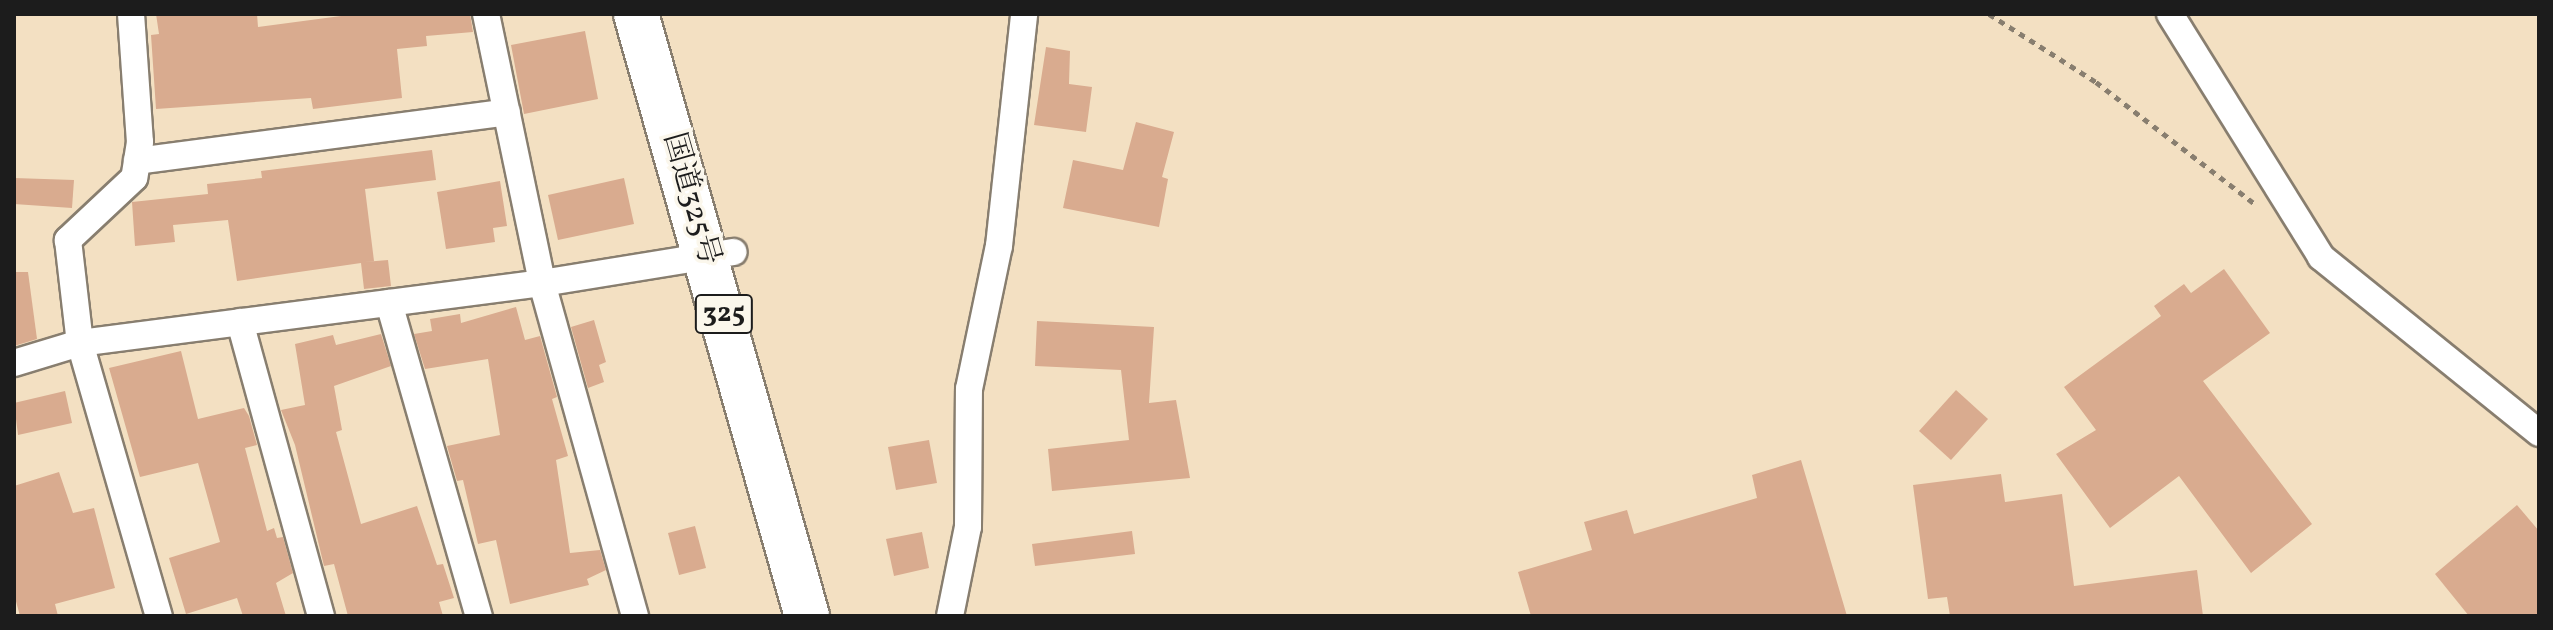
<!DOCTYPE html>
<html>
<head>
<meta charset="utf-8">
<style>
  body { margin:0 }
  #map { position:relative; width:2553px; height:630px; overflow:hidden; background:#f3e0c2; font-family:Vollkorn,"Noto Serif JP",serif }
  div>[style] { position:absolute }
  .building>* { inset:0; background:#d9ab8f }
  .path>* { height:5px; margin-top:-2.5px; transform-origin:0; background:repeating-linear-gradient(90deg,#887e6f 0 6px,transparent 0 12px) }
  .roads { filter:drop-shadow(2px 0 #887e6f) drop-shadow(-2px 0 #887e6f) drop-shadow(0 2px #887e6f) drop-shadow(0 -2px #887e6f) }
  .minor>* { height:26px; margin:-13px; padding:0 13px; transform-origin:13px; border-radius:13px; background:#fff }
  .trunk>* { height:44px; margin:-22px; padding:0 22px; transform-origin:22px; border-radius:22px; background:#fff }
  span { translate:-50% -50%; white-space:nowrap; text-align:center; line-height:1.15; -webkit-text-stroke:7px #fbf7ec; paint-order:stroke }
  .shield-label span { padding:2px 6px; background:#fbf7ec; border:2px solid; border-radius:6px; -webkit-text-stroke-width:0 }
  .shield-label { font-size:28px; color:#1c1c1c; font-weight:700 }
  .street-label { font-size:30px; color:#1c1c1c }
  .frame { position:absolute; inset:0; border:16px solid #1c1c1c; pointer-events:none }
</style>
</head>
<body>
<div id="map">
  <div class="building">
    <i style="clip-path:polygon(156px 14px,257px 14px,258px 27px,356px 14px,470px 14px,473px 32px,426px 36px,427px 46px,397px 49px,402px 98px,313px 109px,311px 98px,156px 109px,151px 35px,159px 34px)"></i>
    <i style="clip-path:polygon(585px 31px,598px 99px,524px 114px,511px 45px)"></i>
    <i style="clip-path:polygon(1046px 47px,1070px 51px,1069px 84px,1092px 87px,1086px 132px,1034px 125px)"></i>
    <i style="clip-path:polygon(1136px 122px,1174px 132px,1162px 177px,1168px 179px,1159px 227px,1063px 208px,1073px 160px,1123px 170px)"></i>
    <i style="clip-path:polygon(432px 150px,436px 180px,365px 189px,374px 261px,364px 262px,388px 260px,391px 286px,364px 289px,361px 263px,237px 281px,228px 220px,173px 225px,175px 242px,135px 246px,132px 202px,208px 194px,207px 184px,262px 178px,261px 171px)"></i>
    <i style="clip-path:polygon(14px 178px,74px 180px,72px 208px,14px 204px)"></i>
    <i style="clip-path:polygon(624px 178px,634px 224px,558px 240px,548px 195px)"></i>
    <i style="clip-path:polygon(500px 181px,507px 226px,493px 228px,495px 242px,446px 249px,437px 192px)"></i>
    <i style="clip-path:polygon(2224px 269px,2270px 333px,2203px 381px,2312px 524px,2251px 573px,2179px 476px,2110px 528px,2056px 454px,2096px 430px,2064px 387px,2161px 316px,2154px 306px,2184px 284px,2191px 293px)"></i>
    <i style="clip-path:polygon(14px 272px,28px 272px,37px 339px,14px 346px)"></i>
    <i style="clip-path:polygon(516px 307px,525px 340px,540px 336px,557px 397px,552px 399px,568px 456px,556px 460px,570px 553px,600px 550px,606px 570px,587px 579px,589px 585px,510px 604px,496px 540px,478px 544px,463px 480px,457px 481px,447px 446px,500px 435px,488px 359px,425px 369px,414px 334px,432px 331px,430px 319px,460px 314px,461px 323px)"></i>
    <i style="clip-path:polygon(594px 320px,606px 362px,599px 365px,604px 382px,588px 388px,571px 327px)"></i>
    <i style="clip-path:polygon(1037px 321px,1154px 327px,1149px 403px,1176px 400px,1190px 478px,1052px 491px,1048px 449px,1129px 440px,1121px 370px,1035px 366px)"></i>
    <i style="clip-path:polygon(381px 334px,391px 366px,334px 386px,342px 430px,336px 432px,361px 524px,417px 506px,437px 565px,443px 564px,454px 598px,439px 602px,443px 616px,348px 616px,334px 564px,324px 566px,295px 445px,281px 410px,305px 405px,295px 344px,333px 335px,336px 345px)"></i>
    <i style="clip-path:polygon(181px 351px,198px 419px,244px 408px,249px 416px,257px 445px,245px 448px,267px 531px,274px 528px,277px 538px,283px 537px,293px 573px,276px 583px,286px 616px,243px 616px,237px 598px,186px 614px,169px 558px,220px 542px,198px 463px,140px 477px,109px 368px)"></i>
    <i style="clip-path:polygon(1956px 390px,1988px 419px,1951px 460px,1919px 431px)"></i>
    <i style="clip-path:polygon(65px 391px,72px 423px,18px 435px,14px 403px)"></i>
    <i style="clip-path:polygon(929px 440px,937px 483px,896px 490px,888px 447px)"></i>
    <i style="clip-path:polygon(1801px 460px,1847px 616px,1531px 616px,1518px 572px,1592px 550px,1584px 522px,1627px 510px,1634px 534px,1757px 498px,1752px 475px)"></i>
    <i style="clip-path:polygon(59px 472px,73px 513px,94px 508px,115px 588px,55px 604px,58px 616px,20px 616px,14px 594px,14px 486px)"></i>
    <i style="clip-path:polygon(2001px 474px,2005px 502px,2062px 494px,2074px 586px,2197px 570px,2203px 616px,1950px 616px,1947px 597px,1928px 599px,1913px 485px)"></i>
    <i style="clip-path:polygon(2517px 505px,2539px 531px,2539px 616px,2469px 616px,2435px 574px)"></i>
    <i style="clip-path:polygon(695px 526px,706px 568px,679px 575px,668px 533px)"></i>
    <i style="clip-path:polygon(1132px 531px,1135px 554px,1035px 566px,1032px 544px)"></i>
    <i style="clip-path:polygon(922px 532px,929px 568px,894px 576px,886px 539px)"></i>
  </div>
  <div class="path">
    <i style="left:1989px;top:14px;width:127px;rotate:32.4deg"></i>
    <i style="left:2096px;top:82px;width:200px;rotate:37.5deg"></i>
  </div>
  <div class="roads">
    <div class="minor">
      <i style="left:131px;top:14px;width:128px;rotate:86deg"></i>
      <i style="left:140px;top:142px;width:36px;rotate:99deg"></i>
      <i style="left:134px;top:178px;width:91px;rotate:136.8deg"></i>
      <i style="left:68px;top:240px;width:104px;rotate:83.4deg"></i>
      <i style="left:80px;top:343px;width:284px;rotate:73.9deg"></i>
      <i style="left:486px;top:14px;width:275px;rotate:78.2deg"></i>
      <i style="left:542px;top:283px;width:346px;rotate:74.4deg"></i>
      <i style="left:2170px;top:14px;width:286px;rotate:58.1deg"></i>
      <i style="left:2321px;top:257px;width:280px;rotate:38.9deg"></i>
      <i style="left:137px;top:161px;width:373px;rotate:-7.5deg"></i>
      <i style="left:389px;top:303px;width:326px;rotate:74deg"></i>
      <i style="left:240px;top:322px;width:305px;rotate:74.6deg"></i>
      <i style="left:14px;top:363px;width:69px;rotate:-16.9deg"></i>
      <i style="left:80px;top:343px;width:466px;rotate:-7.4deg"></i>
      <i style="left:542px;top:283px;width:194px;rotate:-9.2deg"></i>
      <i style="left:950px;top:616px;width:91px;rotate:-78.6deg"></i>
      <i style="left:968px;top:527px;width:138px;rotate:-89.6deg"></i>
      <i style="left:969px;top:389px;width:146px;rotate:-78.2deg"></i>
      <i style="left:999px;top:246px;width:233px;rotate:-83.8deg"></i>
    </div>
    <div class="trunk">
      <i style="left:636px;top:14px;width:626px;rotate:74.14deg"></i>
    </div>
  </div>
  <div class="shield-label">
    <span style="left:724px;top:314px">325</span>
  </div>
  <div class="street-label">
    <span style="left:691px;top:199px;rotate:74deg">国道325号</span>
  </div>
  <div class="frame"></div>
</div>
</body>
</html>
